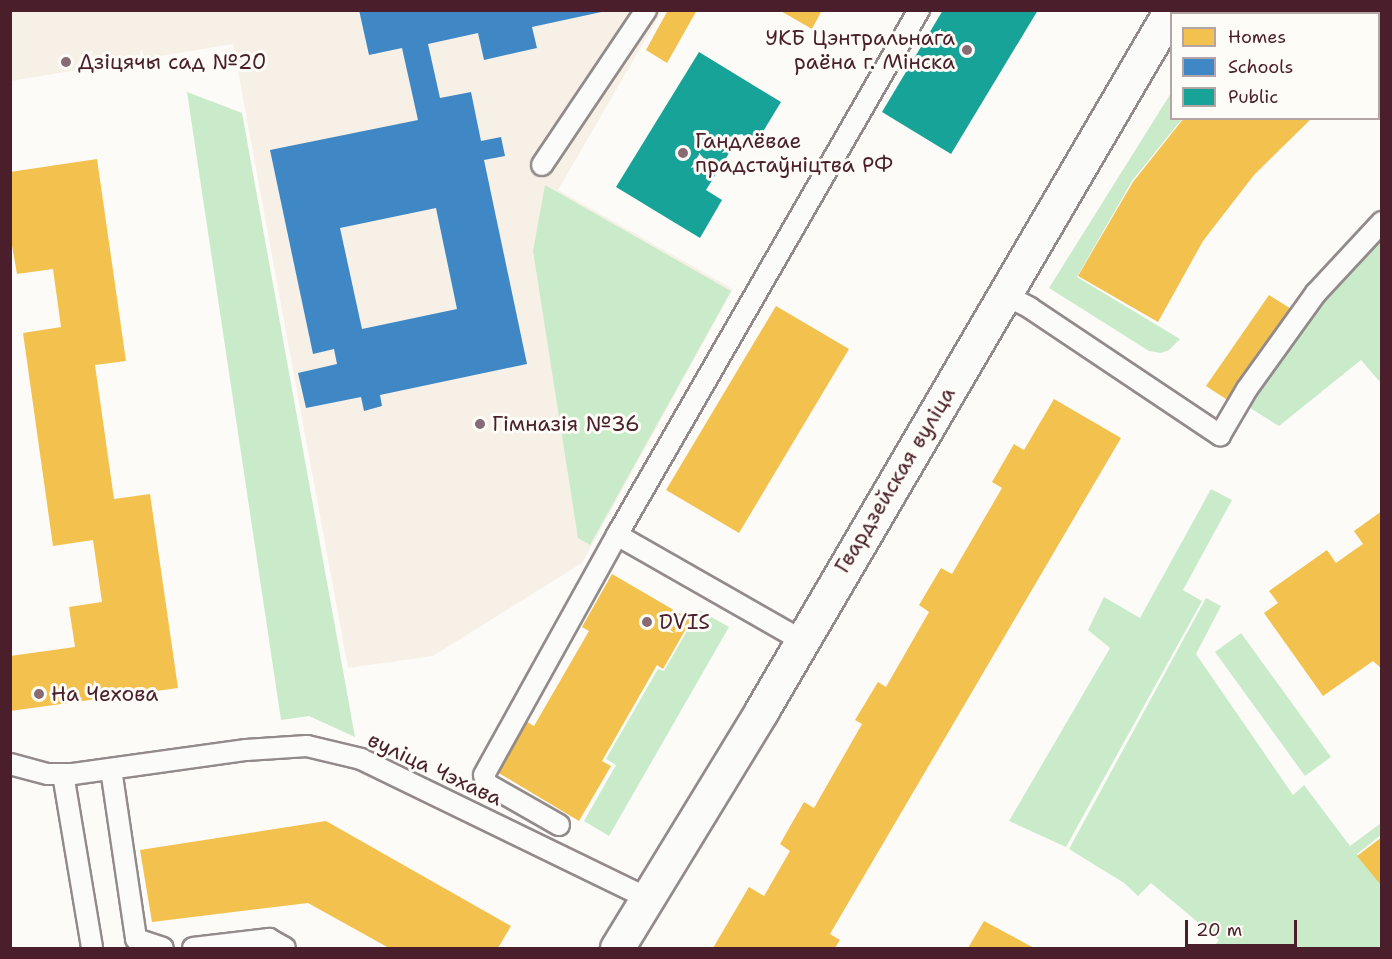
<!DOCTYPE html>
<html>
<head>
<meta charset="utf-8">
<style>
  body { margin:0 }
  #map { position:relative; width:1392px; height:959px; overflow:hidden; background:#fcfbf8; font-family:"Shantell Sans",sans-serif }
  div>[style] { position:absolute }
  .built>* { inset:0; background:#f7f0e6 }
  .green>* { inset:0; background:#caebca }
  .homes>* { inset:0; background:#f2c14e }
  .schools>* { inset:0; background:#3f88c5 }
  .public>* { inset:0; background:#17a398 }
  .roads { filter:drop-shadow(2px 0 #928a8b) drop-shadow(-2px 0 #928a8b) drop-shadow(0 2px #928a8b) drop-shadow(0 -2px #928a8b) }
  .service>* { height:20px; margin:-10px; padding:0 10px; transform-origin:10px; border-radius:10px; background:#fbfbf9 }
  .tertiary>* { height:33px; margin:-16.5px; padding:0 16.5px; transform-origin:16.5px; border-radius:16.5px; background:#fbfbf9 }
  .dots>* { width:16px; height:16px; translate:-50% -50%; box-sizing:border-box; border:3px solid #fdfcf7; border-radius:50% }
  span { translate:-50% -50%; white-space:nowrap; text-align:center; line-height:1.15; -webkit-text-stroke:6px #fdfcf7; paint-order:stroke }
  .poi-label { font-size:21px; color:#4a1f2b }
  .right { translate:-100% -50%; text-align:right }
  .left { translate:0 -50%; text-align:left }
  .street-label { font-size:21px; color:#4a1f2b }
  .frame { position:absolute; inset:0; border:12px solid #4a1f2b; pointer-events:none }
  .legend { position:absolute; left:1170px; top:12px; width:210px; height:108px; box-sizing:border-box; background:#fdfcf7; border:2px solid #b5a4a5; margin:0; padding:8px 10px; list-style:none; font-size:18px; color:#4a1f2b }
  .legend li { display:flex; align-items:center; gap:12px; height:30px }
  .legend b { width:30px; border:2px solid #b5a4a5 }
  .scale { position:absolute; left:1185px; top:920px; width:112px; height:27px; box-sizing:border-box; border:3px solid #4a1f2b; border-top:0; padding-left:8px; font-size:18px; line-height:21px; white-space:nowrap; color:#4a1f2b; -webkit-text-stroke:4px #fdfcf7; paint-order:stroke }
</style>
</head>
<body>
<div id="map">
  <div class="built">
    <i style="clip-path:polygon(10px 11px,662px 11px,558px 190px,733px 289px,582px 563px,433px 656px,348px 668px,233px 44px,11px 81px)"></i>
  </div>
  <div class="green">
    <i style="clip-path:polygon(1223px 10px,1300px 10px,1300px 11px,1296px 14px,1221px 13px)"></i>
    <i style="clip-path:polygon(187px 92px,242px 113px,355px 737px,309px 716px,281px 720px)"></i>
    <i style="clip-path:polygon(1171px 93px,1172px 118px,1182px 119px,1132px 181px,1077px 277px,1180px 339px,1169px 350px,1161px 353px,1149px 351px,1049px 288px)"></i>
    <i style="clip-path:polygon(545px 185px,731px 291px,590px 545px,578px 538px,533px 251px)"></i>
    <i style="clip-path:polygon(1381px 235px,1381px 383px,1361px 360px,1279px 426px,1247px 406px,1322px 301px)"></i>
    <i style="clip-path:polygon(1211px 489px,1232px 500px,1183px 590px,1202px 601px,1066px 847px,1009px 821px,1110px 648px,1088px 630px,1104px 597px,1140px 618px)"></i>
    <i style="clip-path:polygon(1206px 598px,1221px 606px,1196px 654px,1293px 795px,1304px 785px,1350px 846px,1381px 823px,1381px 835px,1357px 854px,1381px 883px,1381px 948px,1212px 948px,1219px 940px,1151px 883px,1138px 896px,1124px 883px,1069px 849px)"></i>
    <i style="clip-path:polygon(699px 610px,729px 627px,609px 836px,584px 821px,616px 765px,606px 759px,658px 669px,664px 671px)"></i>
    <i style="clip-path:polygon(1241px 633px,1331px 757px,1305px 776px,1215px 652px)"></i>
  </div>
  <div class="homes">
    <i style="clip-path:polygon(668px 10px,697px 10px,667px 63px,646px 50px)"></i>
    <i style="clip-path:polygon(779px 10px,822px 10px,812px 29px)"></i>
    <i style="clip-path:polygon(1304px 10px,1361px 10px,1363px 14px,1300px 14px)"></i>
    <i style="clip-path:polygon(1378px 34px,1382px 38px,1382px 65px,1378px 67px)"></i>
    <i style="clip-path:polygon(1184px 118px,1312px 118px,1254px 175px,1203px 241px,1158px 322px,1078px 276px,1133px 182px)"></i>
    <i style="clip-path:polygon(97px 159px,126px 361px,95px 365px,114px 499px,150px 494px,178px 688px,10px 711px,10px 656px,75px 647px,69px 607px,102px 602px,93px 540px,53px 546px,23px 333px,61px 327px,53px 269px,17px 274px,10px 234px,10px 172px)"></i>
    <i style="clip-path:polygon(1269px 295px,1293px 310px,1229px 401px,1206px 386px)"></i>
    <i style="clip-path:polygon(776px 306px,849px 349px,739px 533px,666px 490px)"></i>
    <i style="clip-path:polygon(1054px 399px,1121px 438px,830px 934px,840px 940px,835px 948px,713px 948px,749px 887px,764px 896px,790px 851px,780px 844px,804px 802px,814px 808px,862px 724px,855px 720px,878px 682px,886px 687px,929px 612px,919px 605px,941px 568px,952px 574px,1002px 488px,992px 482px,1014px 444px,1024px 450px)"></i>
    <i style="clip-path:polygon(1382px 511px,1382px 669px,1373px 661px,1323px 696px,1264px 613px,1278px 603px,1269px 591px,1327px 550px,1336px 563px,1350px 553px,1363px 544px,1354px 531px)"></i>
    <i style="clip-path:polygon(612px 574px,691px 620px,663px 669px,657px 665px,602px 761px,611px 766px,579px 821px,497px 772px,527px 722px,534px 726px,589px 631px,582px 627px)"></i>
    <i style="clip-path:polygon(326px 821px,511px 926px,498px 948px,389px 948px,308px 903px,152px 922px,140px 850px)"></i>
    <i style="clip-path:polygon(1382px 837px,1382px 883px,1380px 884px,1357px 856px)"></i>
    <i style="clip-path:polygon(984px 921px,1034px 948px,968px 948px)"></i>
  </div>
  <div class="schools">
    <i style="clip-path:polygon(evenodd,359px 10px,606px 11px,532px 27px,537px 48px,484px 60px,478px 33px,428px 44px,440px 98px,471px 92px,481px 141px,501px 137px,505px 156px,484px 160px,527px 364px,380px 395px,382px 406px,364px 411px,361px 397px,306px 408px,298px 373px,337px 364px,334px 349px,313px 354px,270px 150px,418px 120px,402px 48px,369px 55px,359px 10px,436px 208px,457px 309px,362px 329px,340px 228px,436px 208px)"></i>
  </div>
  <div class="public">
    <i style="clip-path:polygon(943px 10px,1038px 10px,951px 154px,882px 112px)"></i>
    <i style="clip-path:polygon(699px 52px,781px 102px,756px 143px,741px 134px,706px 190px,722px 200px,700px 238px,616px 187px)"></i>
  </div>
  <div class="roads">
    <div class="service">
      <i style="left:542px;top:165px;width:187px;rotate:-56.1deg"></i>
      <i style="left:1005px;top:295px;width:28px;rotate:27deg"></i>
      <i style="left:1030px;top:308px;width:229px;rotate:33.8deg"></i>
      <i style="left:1220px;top:435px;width:53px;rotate:-59.6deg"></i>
      <i style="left:1247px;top:389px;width:118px;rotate:-54.3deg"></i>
      <i style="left:1316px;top:293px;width:97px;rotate:-47.1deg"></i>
      <i style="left:617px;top:535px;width:606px;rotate:-60.09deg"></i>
      <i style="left:10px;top:764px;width:39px;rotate:15deg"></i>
      <i style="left:48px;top:774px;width:25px"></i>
      <i style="left:73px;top:774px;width:175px;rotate:-7.9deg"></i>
      <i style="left:246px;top:750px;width:61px;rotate:-3.8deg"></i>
      <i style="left:307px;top:746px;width:56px;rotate:13.5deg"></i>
      <i style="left:361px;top:759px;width:318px;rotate:25.9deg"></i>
      <i style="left:111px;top:769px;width:172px;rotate:81.6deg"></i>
      <i style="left:136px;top:939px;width:28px;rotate:18deg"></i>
      <i style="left:63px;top:774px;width:176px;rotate:80.5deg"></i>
      <i style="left:559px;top:825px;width:83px;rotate:-150.3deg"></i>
      <i style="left:487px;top:784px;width:9px;rotate:-108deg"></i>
      <i style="left:484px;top:775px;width:274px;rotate:-61deg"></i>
      <i style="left:617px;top:535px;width:212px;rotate:29.7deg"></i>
      <i style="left:193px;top:948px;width:77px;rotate:-6.8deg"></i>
      <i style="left:269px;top:939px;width:18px;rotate:29deg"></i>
    </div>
    <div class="tertiary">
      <i style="left:617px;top:948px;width:279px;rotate:-58.6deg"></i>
      <i style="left:762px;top:710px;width:811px;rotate:-59.7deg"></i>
    </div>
  </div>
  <div class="dots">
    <i style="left:967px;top:50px;background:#886c73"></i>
    <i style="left:66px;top:62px;background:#886c73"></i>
    <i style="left:683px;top:153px;background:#886c73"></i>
    <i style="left:480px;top:424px;background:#886c73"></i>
    <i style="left:647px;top:622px;background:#886c73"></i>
    <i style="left:39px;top:694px;background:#886c73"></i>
  </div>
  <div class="poi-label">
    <span class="right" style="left:955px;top:50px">УКБ Цэнтральнага<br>раёна г. Мінска</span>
    <span class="left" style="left:78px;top:62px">Дзіцячы сад №20</span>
    <span class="left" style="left:695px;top:153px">Гандлёвае<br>прадстаўніцтва РФ</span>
    <span class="left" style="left:492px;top:424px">Гімназія №36</span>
    <span class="left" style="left:659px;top:622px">DVIS</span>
    <span class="left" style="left:51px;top:694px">На Чехова</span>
  </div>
  <div class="street-label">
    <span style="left:895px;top:480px;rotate:-59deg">Гвардзейская вуліца</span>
    <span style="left:435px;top:769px;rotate:25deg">вуліца Чэхава</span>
  </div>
  <div class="frame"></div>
  <ul class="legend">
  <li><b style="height:16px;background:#f2c14e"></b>Homes</li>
  <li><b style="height:16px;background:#3f88c5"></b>Schools</li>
  <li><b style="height:16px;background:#17a398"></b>Public</li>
  </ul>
  <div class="scale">20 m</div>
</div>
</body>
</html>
